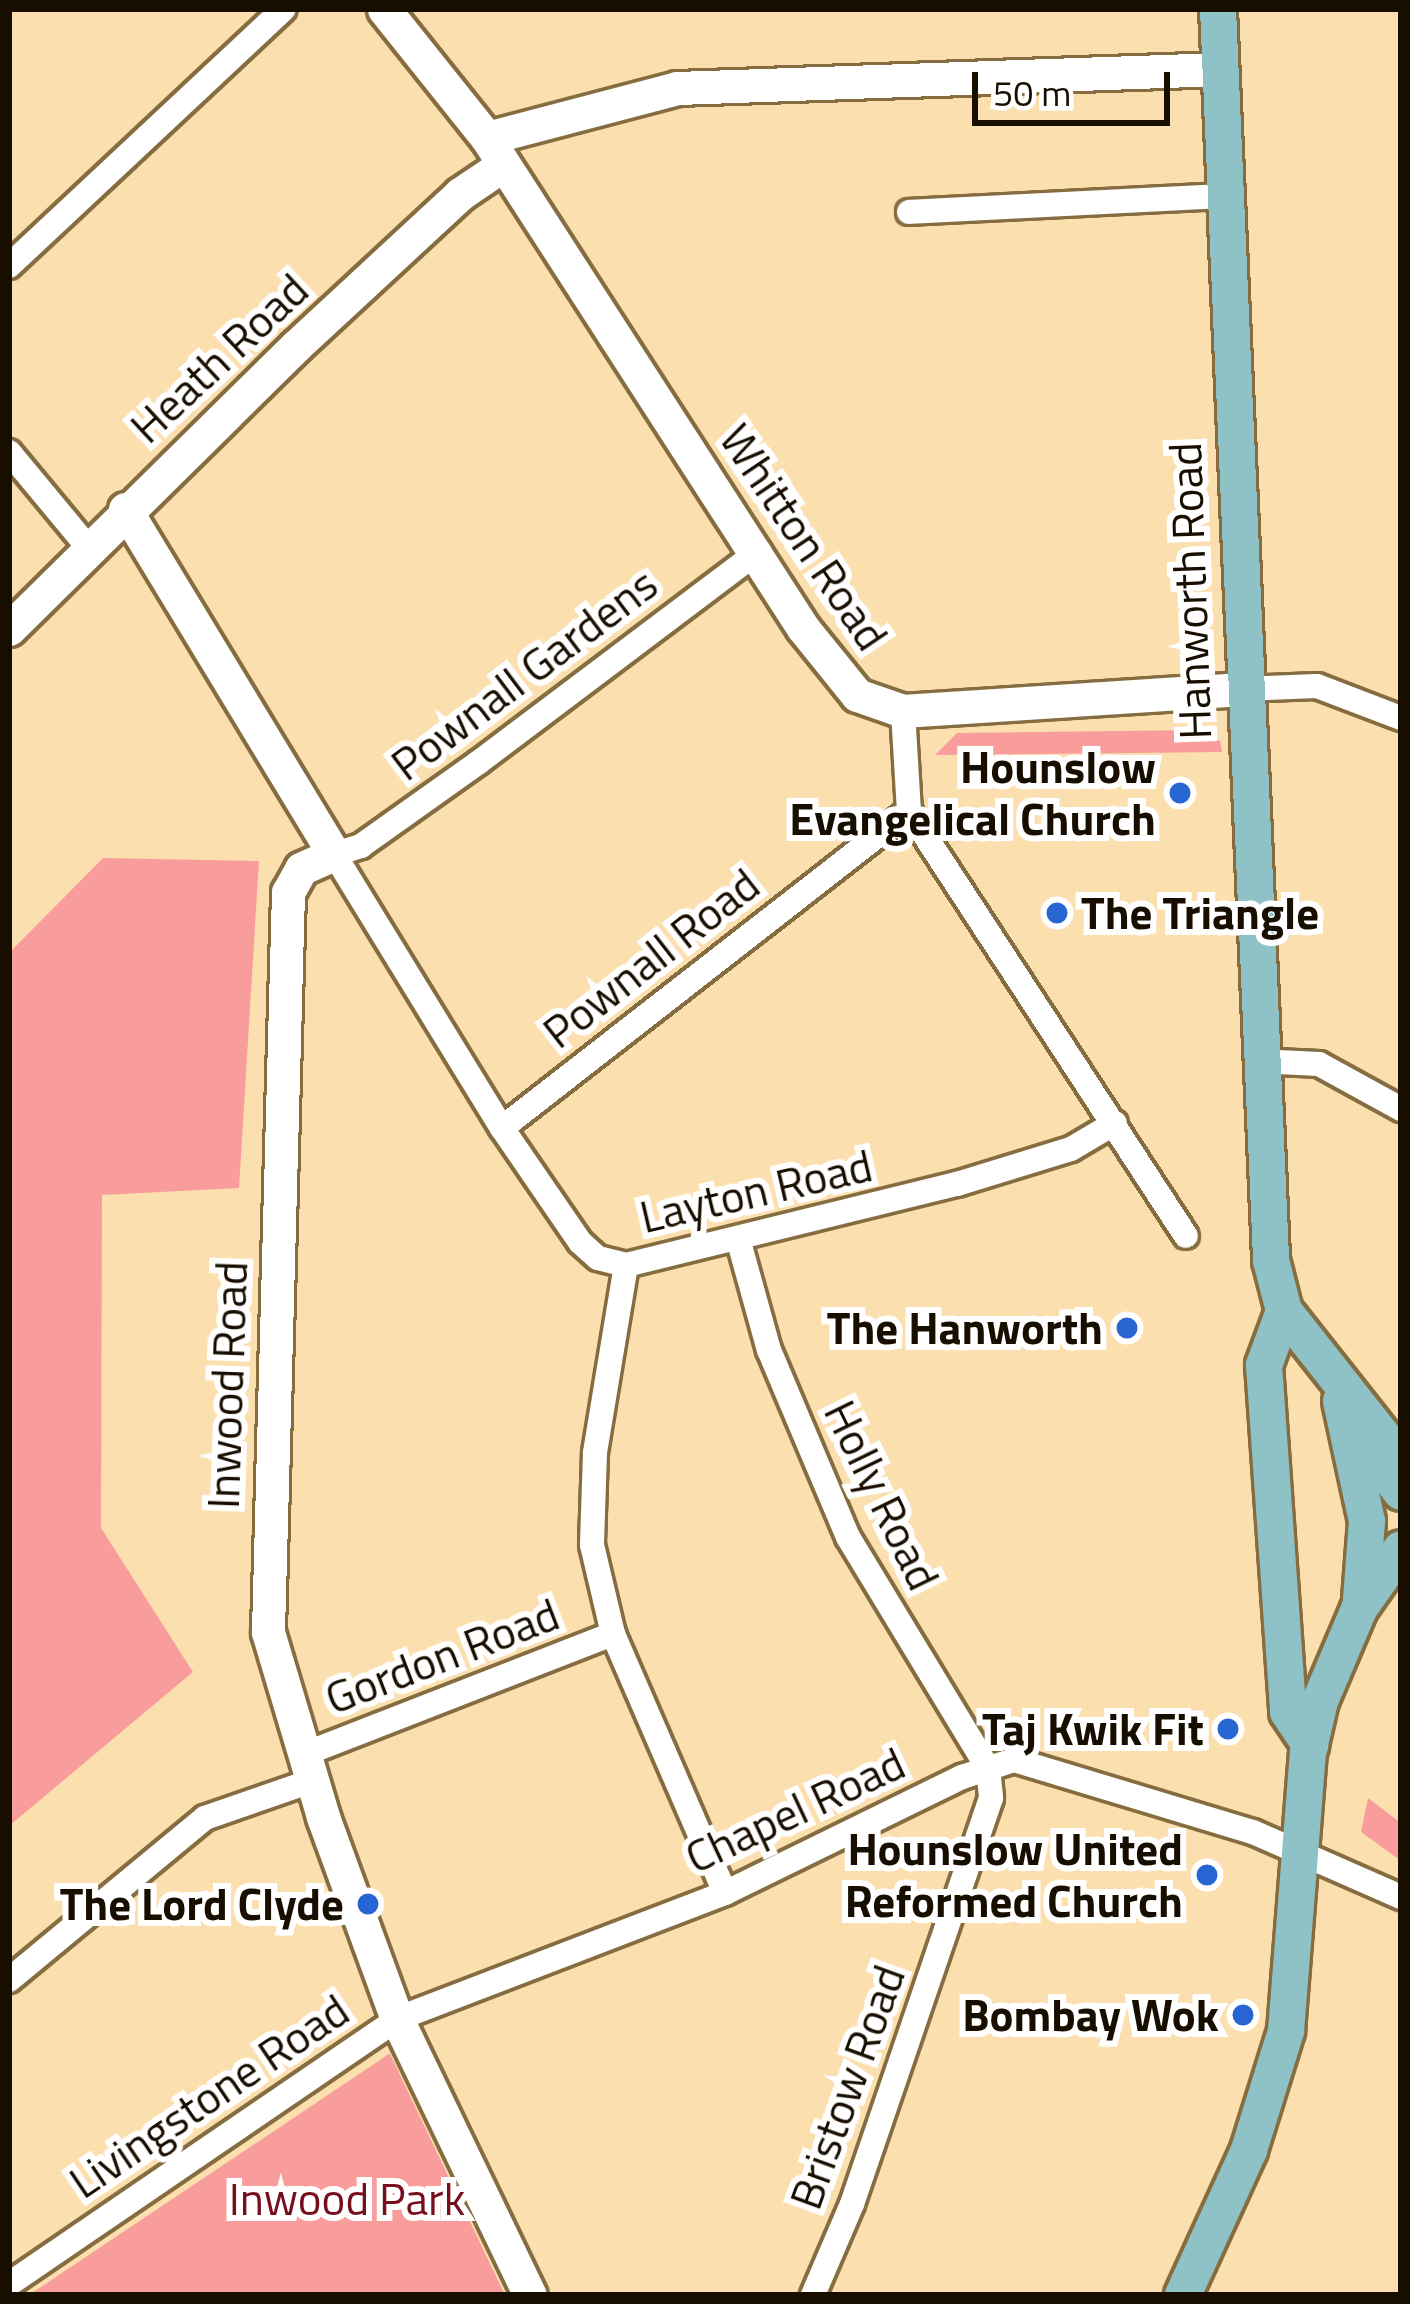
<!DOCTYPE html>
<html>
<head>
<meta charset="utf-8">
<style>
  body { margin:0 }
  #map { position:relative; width:1410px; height:2304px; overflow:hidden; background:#fcdfaf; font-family:"Titillium Web",sans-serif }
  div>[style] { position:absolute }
  .green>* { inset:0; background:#f89d9c }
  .roads { filter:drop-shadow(3px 0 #866d40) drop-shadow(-3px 0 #866d40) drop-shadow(0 3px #866d40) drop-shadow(0 -3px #866d40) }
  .street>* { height:24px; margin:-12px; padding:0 12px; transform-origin:12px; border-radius:12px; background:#fff }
  .secondary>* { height:33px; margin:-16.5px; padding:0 16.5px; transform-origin:16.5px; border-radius:16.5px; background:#fff }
  .primary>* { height:36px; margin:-18px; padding:0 18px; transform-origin:18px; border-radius:18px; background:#8ec2c6 }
  .dots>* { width:33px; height:33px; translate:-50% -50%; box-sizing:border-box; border:6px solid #fff; border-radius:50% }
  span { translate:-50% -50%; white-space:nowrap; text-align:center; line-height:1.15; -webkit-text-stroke:12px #fff; paint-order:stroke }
  .street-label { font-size:45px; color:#180e00 }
  .poi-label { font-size:45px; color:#180e00; font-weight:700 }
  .right { translate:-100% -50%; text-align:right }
  .left { translate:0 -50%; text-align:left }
  .park-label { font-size:45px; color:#770e1d }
  .frame { position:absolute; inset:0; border:12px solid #180e00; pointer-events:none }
  .scale { position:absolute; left:972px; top:72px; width:198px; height:54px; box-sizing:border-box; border:6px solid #180e00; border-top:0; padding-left:15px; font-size:36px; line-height:42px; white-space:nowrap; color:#180e00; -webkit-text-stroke:9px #fff; paint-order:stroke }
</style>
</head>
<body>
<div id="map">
  <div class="green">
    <i style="clip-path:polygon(1201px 730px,1220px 741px,1222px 752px,935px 755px,957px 733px)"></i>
    <i style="clip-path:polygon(103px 858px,259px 861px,239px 1188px,102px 1195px,101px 1528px,193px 1672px,9px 1826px,9px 953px)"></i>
    <i style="clip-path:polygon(1368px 1798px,1401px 1823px,1401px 1861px,1361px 1832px)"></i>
    <i style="clip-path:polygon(390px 2054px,505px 2295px,29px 2295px,389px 2054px)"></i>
  </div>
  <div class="roads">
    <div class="street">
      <i style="left:909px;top:212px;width:317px;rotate:-2.9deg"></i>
      <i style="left:9px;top:266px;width:376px;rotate:-43.1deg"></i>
      <i style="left:9px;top:452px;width:122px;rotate:50.3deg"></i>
      <i style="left:759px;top:551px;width:351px;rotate:143deg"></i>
      <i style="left:479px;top:762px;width:145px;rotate:144.6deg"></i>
      <i style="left:361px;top:846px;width:28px;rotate:163deg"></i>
      <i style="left:334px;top:854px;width:321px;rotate:58.5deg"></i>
      <i style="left:502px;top:1128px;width:138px;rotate:55.6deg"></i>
      <i style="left:580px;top:1242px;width:24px;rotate:42deg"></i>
      <i style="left:598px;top:1258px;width:29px;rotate:14deg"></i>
      <i style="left:626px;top:1265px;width:341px;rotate:-13.8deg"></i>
      <i style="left:957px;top:1184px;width:119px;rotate:-17.1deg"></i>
      <i style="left:1071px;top:1149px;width:51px;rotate:-30.6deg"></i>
      <i style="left:1241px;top:689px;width:76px;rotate:-2.3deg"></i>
      <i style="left:1317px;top:686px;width:90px;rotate:20.9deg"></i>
      <i style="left:903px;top:711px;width:100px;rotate:86.6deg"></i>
      <i style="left:909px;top:811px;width:507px;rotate:56.91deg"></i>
      <i style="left:1257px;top:1061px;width:62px;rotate:2.8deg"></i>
      <i style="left:1319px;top:1064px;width:94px;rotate:28.8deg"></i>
      <i style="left:502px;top:1128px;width:516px;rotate:-37.91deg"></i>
      <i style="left:739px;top:1242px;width:112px;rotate:74.5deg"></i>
      <i style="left:769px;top:1350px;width:203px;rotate:67.1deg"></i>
      <i style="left:848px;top:1537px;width:270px;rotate:58.8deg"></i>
      <i style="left:988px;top:1768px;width:30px;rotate:84deg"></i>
      <i style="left:991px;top:1798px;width:429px;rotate:108.9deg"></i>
      <i style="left:852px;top:2204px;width:99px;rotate:113.2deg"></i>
      <i style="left:626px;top:1265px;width:191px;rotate:99.4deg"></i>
      <i style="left:595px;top:1453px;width:92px;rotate:91.9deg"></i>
      <i style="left:592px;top:1545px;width:91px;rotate:76.7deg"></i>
      <i style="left:613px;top:1634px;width:282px;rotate:66.6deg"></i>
      <i style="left:302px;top:1755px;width:334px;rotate:-21.3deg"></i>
      <i style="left:9px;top:1980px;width:254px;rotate:-39.6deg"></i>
      <i style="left:205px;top:1818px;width:112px;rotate:-19.2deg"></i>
      <i style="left:9px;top:2284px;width:470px;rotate:-34.3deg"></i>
      <i style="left:397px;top:2019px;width:351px;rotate:-21deg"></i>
      <i style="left:725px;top:1893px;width:264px;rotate:-26.1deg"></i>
      <i style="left:962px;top:1777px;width:55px;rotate:-18.1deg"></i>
      <i style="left:1014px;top:1760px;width:250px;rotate:16.8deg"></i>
      <i style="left:1253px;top:1832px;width:162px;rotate:23.7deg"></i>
    </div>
    <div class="secondary">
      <i style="left:384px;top:9px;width:165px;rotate:51.4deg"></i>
      <i style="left:487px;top:138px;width:583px;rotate:57.18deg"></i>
      <i style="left:803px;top:628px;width:86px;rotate:51.1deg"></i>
      <i style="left:857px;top:695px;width:49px;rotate:19.2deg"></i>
      <i style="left:903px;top:711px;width:339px;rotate:-3.7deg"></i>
      <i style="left:487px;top:138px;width:196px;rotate:-14.7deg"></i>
      <i style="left:677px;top:88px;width:544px;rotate:-2deg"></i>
      <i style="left:125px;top:509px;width:403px;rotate:58.8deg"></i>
      <i style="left:334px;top:854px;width:36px;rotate:156deg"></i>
      <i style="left:301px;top:869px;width:26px;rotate:119deg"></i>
      <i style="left:288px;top:892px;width:740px;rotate:91.55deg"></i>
      <i style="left:268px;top:1632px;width:193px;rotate:73.4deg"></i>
      <i style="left:323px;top:1817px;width:215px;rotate:69.9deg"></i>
      <i style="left:397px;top:2019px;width:306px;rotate:64.3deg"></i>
      <i style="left:9px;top:629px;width:403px;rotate:-44.6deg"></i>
      <i style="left:296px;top:346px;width:224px;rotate:-42.8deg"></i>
      <i style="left:460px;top:194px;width:52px;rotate:-34deg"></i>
    </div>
    <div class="primary">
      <i style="left:1218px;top:9px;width:1252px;rotate:87.57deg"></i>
      <i style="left:1271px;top:1260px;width:53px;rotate:75.7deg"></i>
      <i style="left:1284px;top:1311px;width:189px;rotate:51.7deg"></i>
      <i style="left:1284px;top:1311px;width:58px;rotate:110.3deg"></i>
      <i style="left:1264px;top:1365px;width:348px;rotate:86deg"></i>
      <i style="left:1288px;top:1712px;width:40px;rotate:56deg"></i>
      <i style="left:1341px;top:1401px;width:123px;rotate:77.8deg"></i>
      <i style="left:1367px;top:1521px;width:78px;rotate:94.4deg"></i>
      <i style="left:1364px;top:1442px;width:62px;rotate:53.5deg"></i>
      <i style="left:1183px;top:2295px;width:159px;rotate:-65.5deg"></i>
      <i style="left:1249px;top:2150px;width:125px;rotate:-72.7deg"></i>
      <i style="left:1286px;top:2031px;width:279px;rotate:-85.5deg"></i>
      <i style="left:1308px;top:1753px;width:53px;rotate:-77deg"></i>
      <i style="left:1320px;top:1701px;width:100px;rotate:-67deg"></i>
      <i style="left:1359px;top:1609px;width:73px;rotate:-55deg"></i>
    </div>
  </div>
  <div class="dots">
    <i style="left:1180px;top:793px;background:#2765d2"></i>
    <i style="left:1057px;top:913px;background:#2765d2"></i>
    <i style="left:1127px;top:1328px;background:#2765d2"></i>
    <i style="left:1228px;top:1729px;background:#2765d2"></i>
    <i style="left:1207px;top:1875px;background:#2765d2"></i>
    <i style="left:368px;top:1904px;background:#2765d2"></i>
    <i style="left:1243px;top:2015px;background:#2765d2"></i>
  </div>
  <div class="street-label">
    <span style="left:219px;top:358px;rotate:-43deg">Heath Road</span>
    <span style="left:804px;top:537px;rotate:56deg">Whitton Road</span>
    <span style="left:1190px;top:591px;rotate:-92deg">Hanworth Road</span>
    <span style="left:524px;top:674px;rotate:-37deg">Pownall Gardens</span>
    <span style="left:651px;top:958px;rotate:-38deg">Pownall Road</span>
    <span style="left:756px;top:1191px;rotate:-13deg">Layton Road</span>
    <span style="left:227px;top:1385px;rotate:-88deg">Inwood Road</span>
    <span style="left:882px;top:1495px;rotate:64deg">Holly Road</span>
    <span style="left:442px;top:1656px;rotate:-21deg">Gordon Road</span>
    <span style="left:795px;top:1810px;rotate:-25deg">Chapel Road</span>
    <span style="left:847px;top:2087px;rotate:-70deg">Bristow Road</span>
    <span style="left:209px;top:2096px;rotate:-34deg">Livingstone Road</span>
  </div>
  <div class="poi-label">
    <span class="right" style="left:1156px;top:793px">Hounslow<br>Evangelical Church</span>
    <span class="left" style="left:1081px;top:913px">The Triangle</span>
    <span class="right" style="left:1103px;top:1328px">The Hanworth</span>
    <span class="right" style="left:1204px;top:1729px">Taj Kwik Fit</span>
    <span class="right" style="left:1183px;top:1875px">Hounslow United<br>Reformed Church</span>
    <span class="right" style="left:344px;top:1904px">The Lord Clyde</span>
    <span class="right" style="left:1219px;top:2015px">Bombay Wok</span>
  </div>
  <div class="park-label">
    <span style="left:347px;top:2199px">Inwood Park</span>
  </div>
  <div class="frame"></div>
  <div class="scale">50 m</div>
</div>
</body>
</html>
